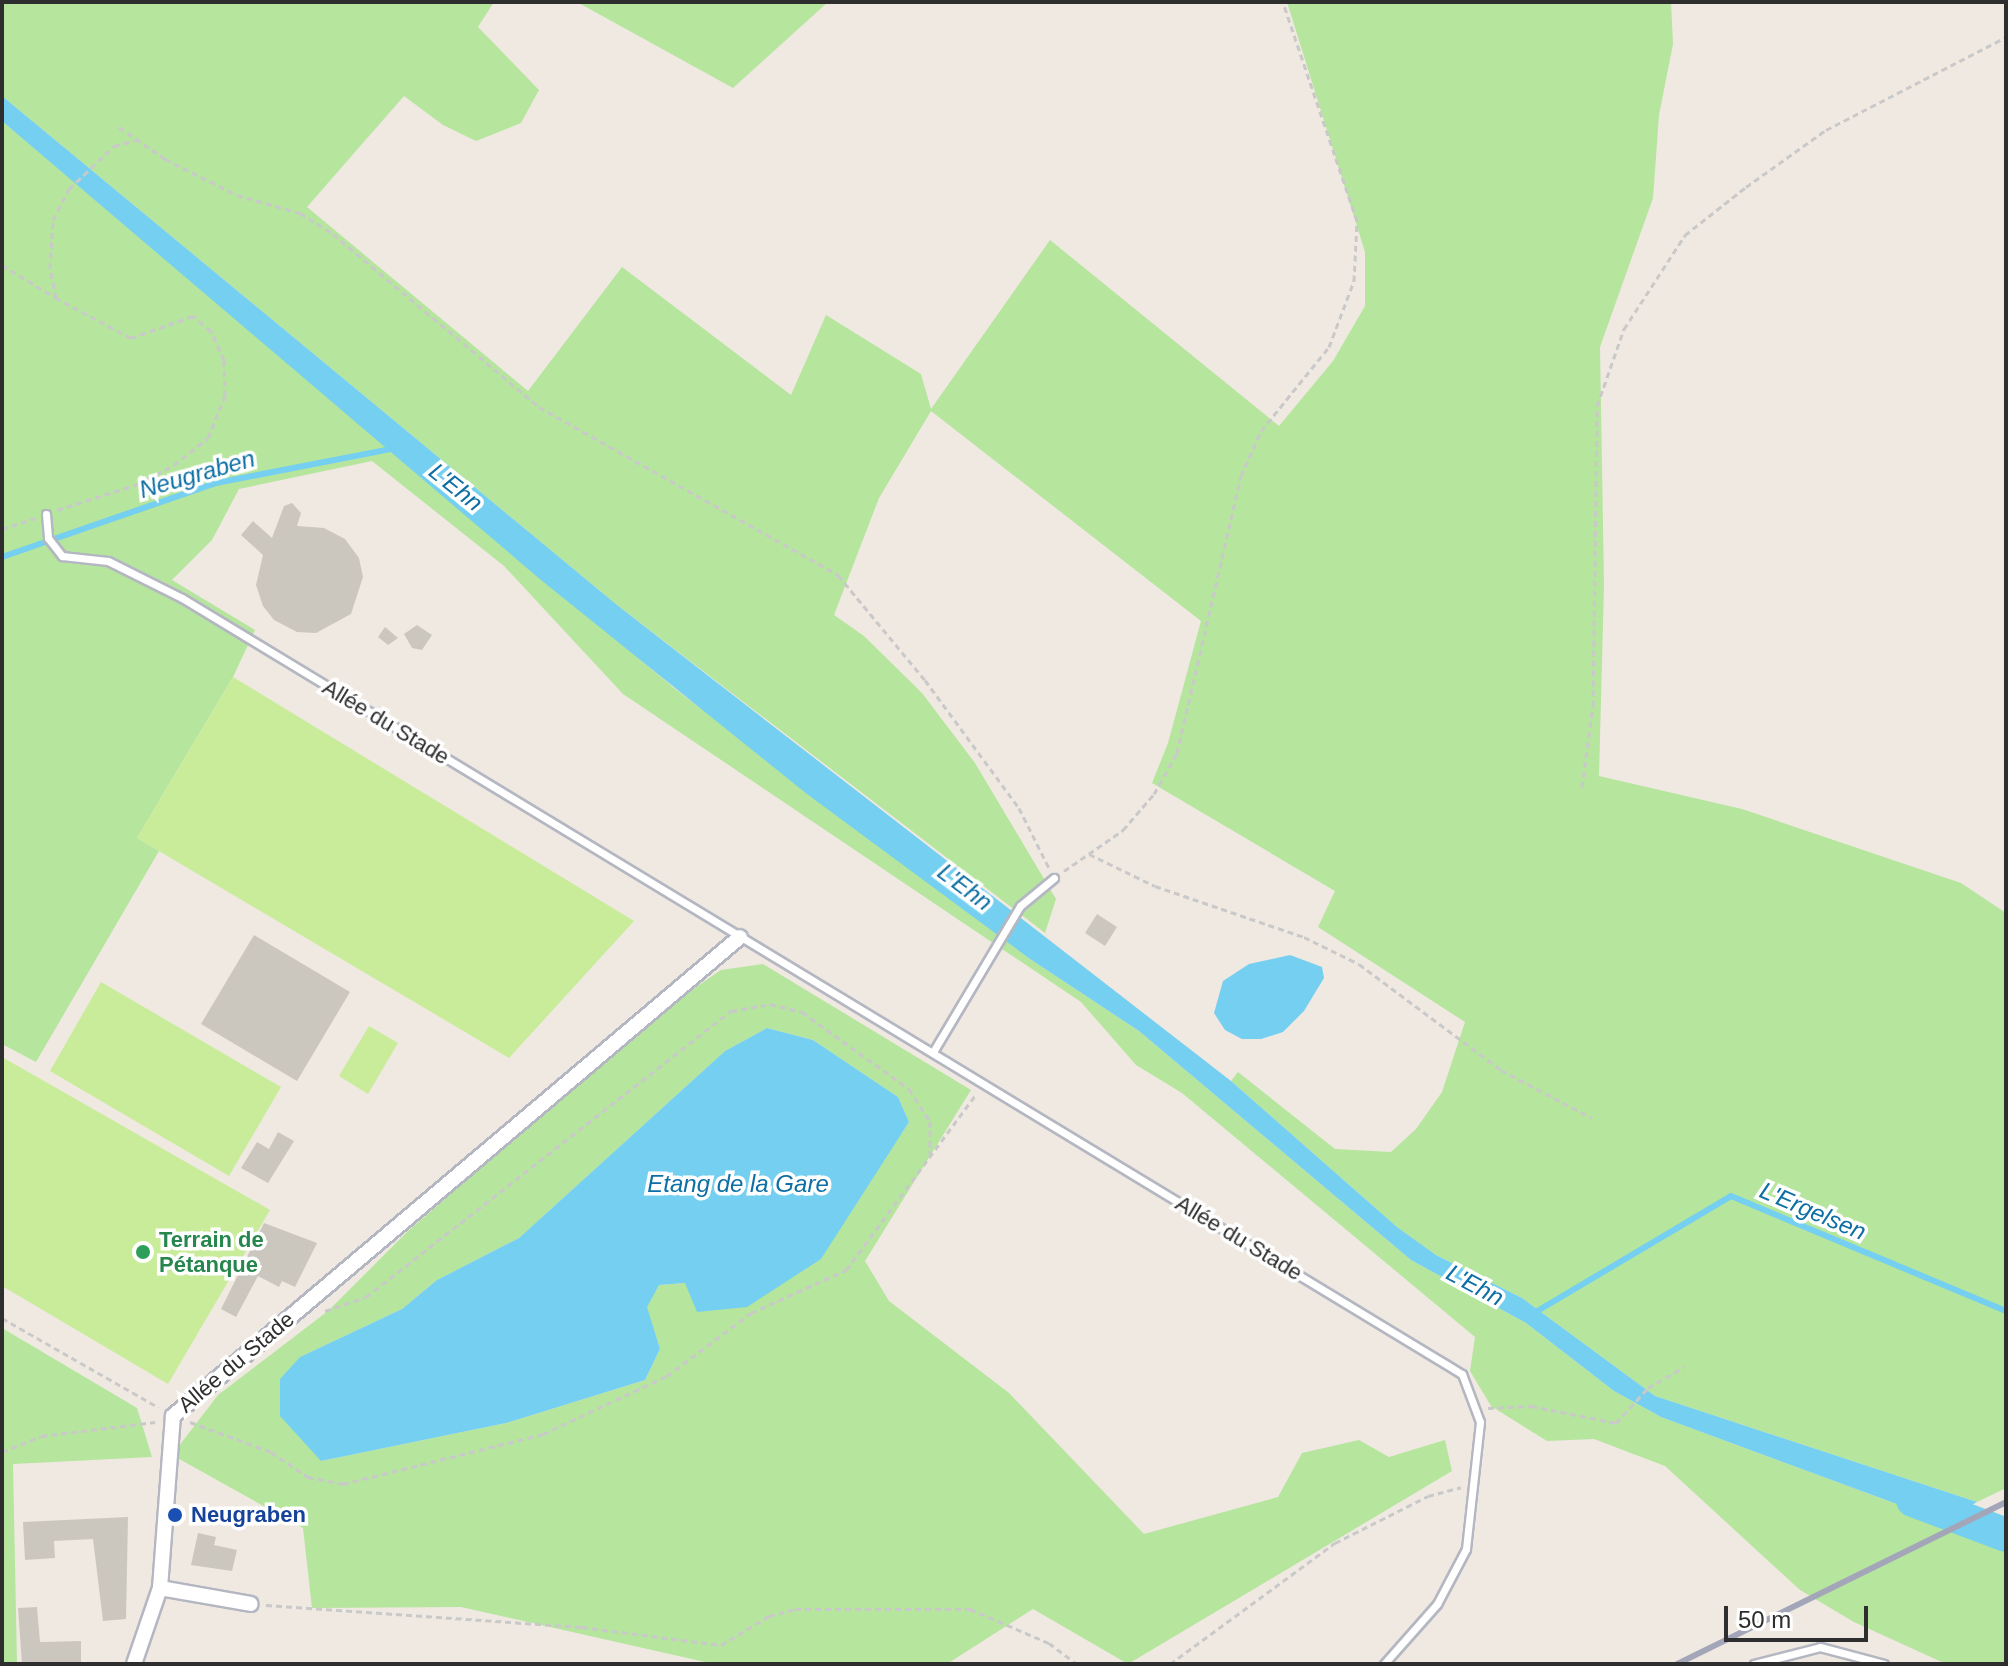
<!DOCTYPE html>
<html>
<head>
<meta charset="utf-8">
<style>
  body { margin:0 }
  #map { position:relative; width:2008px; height:1666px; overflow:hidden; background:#efe9e1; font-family:Arial,sans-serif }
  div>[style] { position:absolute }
  .green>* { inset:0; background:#b6e59e }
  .pitch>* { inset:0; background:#c9ec9a }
  .water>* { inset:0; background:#75cff0 }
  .stream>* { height:6px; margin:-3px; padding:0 3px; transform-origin:3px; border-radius:3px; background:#75cff0 }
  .river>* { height:34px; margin:-17px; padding:0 17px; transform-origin:17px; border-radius:17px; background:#75cff0 }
  .building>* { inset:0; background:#cbc7bf }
  .path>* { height:3px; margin-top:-1.5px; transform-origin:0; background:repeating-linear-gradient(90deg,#c9c9c9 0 6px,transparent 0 10px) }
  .roads { filter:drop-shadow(2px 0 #b4b7c1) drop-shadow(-2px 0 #b4b7c1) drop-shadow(0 2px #b4b7c1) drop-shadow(0 -2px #b4b7c1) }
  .lane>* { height:7px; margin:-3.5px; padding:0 3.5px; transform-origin:3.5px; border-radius:3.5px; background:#fff }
  .street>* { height:14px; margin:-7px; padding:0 7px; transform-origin:7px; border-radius:7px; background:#fff }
  .rail>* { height:6px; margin:-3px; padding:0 3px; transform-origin:3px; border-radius:3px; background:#a3a6b8 }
  .dots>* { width:22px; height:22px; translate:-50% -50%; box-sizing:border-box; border:4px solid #fff; border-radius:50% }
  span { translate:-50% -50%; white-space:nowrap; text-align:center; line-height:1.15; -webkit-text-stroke:7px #fff; paint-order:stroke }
  .street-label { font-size:22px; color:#2e2e2e }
  .leisure-label { font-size:22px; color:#27864d; font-weight:700 }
  .left { translate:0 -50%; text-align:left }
  .transit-label { font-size:22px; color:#164399; font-weight:700 }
  .water-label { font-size:24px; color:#0d6fa3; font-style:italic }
  .frame { position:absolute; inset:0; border:4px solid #2e2e2e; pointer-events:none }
  .scale { position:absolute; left:1724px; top:1606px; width:144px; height:36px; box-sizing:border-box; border:4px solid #2e2e2e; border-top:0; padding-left:10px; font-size:24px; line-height:28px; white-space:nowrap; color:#2e2e2e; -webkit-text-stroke:6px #fff; paint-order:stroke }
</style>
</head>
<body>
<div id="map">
  <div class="green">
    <i style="clip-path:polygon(2px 2px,494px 2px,478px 27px,539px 90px,521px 123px,476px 141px,443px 125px,404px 96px,307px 207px,528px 391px,622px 267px,791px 395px,826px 315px,921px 374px,931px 409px,1050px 240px,1279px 426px,1333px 361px,1365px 306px,1365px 252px,1287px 2px,1671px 2px,1673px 44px,1659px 115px,1653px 198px,1600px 347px,1604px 585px,1599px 776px,1742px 809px,1961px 883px,2006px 913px,2006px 1488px,1977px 1502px,1655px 1396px,1522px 1298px,1436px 1255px,1397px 1227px,1231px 1081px,1238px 1072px,1335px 1149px,1391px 1152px,1416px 1129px,1442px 1092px,1465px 1022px,1318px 927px,1335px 891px,1152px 783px,1168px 743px,1201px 621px,931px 411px,879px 498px,834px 615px,864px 636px,922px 693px,975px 763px,1056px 899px,1045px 933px,617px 605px,2px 96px)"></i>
    <i style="clip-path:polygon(577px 2px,828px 2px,733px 88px)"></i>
    <i style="clip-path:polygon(2px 121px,674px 688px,1030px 959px,1139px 1031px,1411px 1260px,1526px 1323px,1614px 1391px,1661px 1417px,1943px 1521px,2006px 1533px,2006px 1664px,1946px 1664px,1854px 1622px,1800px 1590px,1665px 1466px,1594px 1439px,1547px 1441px,1491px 1406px,1470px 1371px,1475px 1337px,1182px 1093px,1136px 1065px,1081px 1002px,623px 694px,504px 566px,372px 461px,239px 489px,212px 540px,172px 580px,255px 630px,233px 677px,137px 838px,159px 851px,36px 1062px,2px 1044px)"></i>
    <i style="clip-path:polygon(evenodd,763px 964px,971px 1090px,865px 1261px,889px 1301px,1009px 1393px,1144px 1534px,1278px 1497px,1302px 1453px,1359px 1440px,1389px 1457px,1445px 1440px,1452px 1471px,1128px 1664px,1033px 1609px,947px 1664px,714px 1664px,461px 1607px,312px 1608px,303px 1528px,172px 1455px,218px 1395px,328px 1311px,408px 1231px,667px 1007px,721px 970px,763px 964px,767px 1028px,813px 1040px,898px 1097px,909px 1122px,886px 1157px,685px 1283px,659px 1285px,646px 1307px,660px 1349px,645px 1380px,506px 1423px,321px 1461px,300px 1357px,402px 1309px,437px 1280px,519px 1238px,725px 1051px,767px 1028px)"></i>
    <i style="clip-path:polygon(2px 1328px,137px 1408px,152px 1457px,13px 1464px,17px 1664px,2px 1664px)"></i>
  </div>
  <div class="pitch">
    <i style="clip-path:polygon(233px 677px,634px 921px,509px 1058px,137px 838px)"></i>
    <i style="clip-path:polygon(101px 982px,281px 1087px,229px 1176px,50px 1071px)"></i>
    <i style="clip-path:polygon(369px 1026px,398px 1043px,368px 1094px,339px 1076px)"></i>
    <i style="clip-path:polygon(2px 1057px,270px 1210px,168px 1384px,2px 1286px)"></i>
  </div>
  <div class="water">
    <i style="clip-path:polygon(2px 96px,617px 605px,1231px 1081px,1397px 1227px,1436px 1255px,1522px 1298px,1655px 1396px,1977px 1502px,1943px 1521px,1661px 1417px,1614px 1391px,1526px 1323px,1411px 1260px,1139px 1031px,1030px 959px,807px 794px,541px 580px,2px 121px)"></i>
    <i style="clip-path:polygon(1290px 955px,1322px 967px,1324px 978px,1304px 1011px,1283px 1032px,1261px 1039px,1242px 1039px,1225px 1030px,1214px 1013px,1223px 981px,1249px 964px)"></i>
    <i style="clip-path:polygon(767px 1028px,813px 1040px,898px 1097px,909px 1122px,821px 1259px,747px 1307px,697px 1312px,685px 1283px,659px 1285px,647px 1307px,660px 1349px,645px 1380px,506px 1423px,321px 1461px,280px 1416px,280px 1379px,300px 1357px,402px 1309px,437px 1280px,519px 1238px,725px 1051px)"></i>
  </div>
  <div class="stream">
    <i style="left:2px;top:557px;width:226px;rotate:-19.1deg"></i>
    <i style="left:216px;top:483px;width:183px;rotate:-11deg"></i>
    <i style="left:1534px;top:1313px;width:229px;rotate:-30.7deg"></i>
    <i style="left:1731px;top:1196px;width:298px;rotate:22.7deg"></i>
  </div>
  <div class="river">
    <i style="left:1913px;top:1500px;width:99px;rotate:20.6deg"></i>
  </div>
  <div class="building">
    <i style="clip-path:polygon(292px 503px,301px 513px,297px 526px,324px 528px,345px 539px,359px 558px,363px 577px,351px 614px,316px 633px,297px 632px,274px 620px,263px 606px,256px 585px,263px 555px,241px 535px,253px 521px,272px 538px,284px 506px)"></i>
    <i style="clip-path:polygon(417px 625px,432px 635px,422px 650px,412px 648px,404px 634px)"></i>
    <i style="clip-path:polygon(385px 627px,398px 638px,388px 645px,378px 637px)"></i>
    <i style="clip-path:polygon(1097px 914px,1117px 927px,1105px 946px,1085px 933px)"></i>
    <i style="clip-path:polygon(254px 935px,350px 992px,297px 1081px,201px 1024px)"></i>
    <i style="clip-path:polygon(278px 1132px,294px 1141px,268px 1183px,241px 1168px,257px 1142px,269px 1149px)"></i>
    <i style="clip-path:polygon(264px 1223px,317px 1243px,295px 1287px,282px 1281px,279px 1287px,258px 1276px,236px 1317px,221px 1309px)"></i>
    <i style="clip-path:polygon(128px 1517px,126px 1619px,103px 1621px,93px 1539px,54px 1541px,55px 1558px,25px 1560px,23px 1522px)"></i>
    <i style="clip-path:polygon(198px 1533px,216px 1537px,214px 1545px,237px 1550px,232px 1571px,191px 1565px)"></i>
    <i style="clip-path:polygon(37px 1607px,40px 1642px,81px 1641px,81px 1664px,22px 1664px,18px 1608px)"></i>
  </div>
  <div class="path">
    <i style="left:119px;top:127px;width:56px;rotate:34.8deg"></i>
    <i style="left:165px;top:159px;width:80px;rotate:26.6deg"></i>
    <i style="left:237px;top:195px;width:66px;rotate:15.9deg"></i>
    <i style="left:300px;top:213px;width:39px;rotate:32deg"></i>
    <i style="left:333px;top:234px;width:269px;rotate:40deg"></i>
    <i style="left:539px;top:407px;width:343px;rotate:29.3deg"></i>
    <i style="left:838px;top:575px;width:136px;rotate:50.4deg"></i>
    <i style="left:925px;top:680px;width:159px;rotate:53.7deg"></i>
    <i style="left:1019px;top:808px;width:67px;rotate:63.4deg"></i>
    <i style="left:2px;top:265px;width:63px;rotate:31.4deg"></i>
    <i style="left:57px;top:510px;width:85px;rotate:-17.8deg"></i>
    <i style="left:138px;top:484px;width:41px;rotate:-27.8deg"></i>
    <i style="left:174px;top:465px;width:43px;rotate:-38.5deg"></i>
    <i style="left:208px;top:438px;width:45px;rotate:-68deg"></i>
    <i style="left:225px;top:396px;width:36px;rotate:-92deg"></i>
    <i style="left:224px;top:360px;width:32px;rotate:-114deg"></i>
    <i style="left:211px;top:331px;width:23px;rotate:-140deg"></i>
    <i style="left:193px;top:316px;width:66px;rotate:160.5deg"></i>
    <i style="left:131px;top:338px;width:85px;rotate:-151.9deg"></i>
    <i style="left:56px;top:298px;width:31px;rotate:-101deg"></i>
    <i style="left:50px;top:268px;width:48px;rotate:-86.4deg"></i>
    <i style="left:53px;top:220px;width:35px;rotate:-63deg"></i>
    <i style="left:69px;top:189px;width:62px;rotate:-43.7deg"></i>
    <i style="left:114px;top:146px;width:23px;rotate:-15deg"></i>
    <i style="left:2px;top:529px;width:35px;rotate:-18deg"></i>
    <i style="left:1582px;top:787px;width:82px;rotate:-82.3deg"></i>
    <i style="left:1593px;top:706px;width:300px;rotate:-89.2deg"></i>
    <i style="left:1597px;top:406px;width:82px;rotate:-70.7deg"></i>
    <i style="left:1624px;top:329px;width:112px;rotate:-57deg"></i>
    <i style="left:1685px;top:235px;width:78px;rotate:-38.2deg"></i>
    <i style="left:1746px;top:187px;width:98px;rotate:-35.5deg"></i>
    <i style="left:1826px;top:130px;width:203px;rotate:-27.3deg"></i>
    <i style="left:1089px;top:854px;width:73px;rotate:25.9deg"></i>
    <i style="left:1155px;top:886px;width:157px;rotate:18.9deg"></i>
    <i style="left:1304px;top:937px;width:61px;rotate:26.1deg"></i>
    <i style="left:1359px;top:964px;width:177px;rotate:36.7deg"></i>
    <i style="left:1501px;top:1070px;width:103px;rotate:27.8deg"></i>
    <i style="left:1064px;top:871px;width:72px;rotate:-34.8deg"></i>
    <i style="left:1123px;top:830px;width:48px;rotate:-49.3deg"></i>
    <i style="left:1154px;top:794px;width:47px;rotate:-60.7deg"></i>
    <i style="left:1177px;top:753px;width:284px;rotate:-77deg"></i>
    <i style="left:1241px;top:476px;width:49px;rotate:-66deg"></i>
    <i style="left:1261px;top:431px;width:108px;rotate:-51deg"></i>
    <i style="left:1329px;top:347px;width:71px;rotate:-69.3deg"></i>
    <i style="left:1354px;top:281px;width:60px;rotate:-87.1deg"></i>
    <i style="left:1357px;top:221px;width:231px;rotate:-108.7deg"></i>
    <i style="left:325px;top:1311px;width:43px;rotate:-18.9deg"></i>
    <i style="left:366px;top:1297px;width:464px;rotate:-38.1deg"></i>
    <i style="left:731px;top:1011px;width:40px;rotate:-10deg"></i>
    <i style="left:770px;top:1004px;width:33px;rotate:14deg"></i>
    <i style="left:802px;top:1012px;width:132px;rotate:35.7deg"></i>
    <i style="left:909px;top:1089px;width:38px;rotate:57deg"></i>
    <i style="left:930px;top:1121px;width:33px;rotate:90deg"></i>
    <i style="left:2px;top:1318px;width:180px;rotate:29.7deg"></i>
    <i style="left:1488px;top:1408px;width:43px;rotate:-2.7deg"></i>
    <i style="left:1531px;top:1406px;width:87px;rotate:11.3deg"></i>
    <i style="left:1616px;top:1423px;width:47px;rotate:-47.6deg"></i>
    <i style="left:1648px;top:1388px;width:42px;rotate:-30.3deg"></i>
    <i style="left:190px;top:1422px;width:86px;rotate:20.3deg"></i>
    <i style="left:271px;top:1452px;width:45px;rotate:34deg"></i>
    <i style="left:308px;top:1477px;width:36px;rotate:11deg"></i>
    <i style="left:343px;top:1484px;width:206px;rotate:-14deg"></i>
    <i style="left:543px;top:1434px;width:137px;rotate:-25.1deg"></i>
    <i style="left:667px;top:1376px;width:105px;rotate:-36.9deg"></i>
    <i style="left:751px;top:1313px;width:104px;rotate:-24.4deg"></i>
    <i style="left:846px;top:1270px;width:220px;rotate:-53.5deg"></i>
    <i style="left:2px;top:1452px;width:42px;rotate:-22.3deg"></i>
    <i style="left:41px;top:1436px;width:115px;rotate:-7deg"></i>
    <i style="left:266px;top:1605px;width:317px;rotate:4deg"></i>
    <i style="left:582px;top:1627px;width:140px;rotate:7.4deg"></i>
    <i style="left:721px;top:1645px;width:56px;rotate:-31.1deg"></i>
    <i style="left:769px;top:1616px;width:27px;rotate:-15deg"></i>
    <i style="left:795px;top:1609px;width:175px"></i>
    <i style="left:970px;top:1609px;width:86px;rotate:23.3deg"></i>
    <i style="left:1049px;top:1643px;width:35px;rotate:37deg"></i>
    <i style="left:1170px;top:1664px;width:205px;rotate:-36.3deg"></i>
    <i style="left:1335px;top:1543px;width:104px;rotate:-26.8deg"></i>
    <i style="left:1428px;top:1496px;width:34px;rotate:-15deg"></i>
  </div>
  <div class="roads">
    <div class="lane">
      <i style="left:46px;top:514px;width:24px;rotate:85deg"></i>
      <i style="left:48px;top:538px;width:23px;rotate:52deg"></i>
      <i style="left:62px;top:556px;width:46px;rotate:6.2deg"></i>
      <i style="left:108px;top:561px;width:83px;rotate:26.6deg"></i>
      <i style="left:182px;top:598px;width:1497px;rotate:31.23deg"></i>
      <i style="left:1462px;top:1374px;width:51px;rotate:69.4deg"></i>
      <i style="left:1480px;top:1422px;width:128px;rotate:96.3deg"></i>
      <i style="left:1466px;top:1549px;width:62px;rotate:117.8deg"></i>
      <i style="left:1437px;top:1604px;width:80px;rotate:131.5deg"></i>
      <i style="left:933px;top:1052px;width:170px;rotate:-59.2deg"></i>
      <i style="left:1020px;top:906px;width:44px;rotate:-39.5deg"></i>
      <i style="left:1754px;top:1664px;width:68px;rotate:-14.4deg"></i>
      <i style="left:1820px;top:1647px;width:66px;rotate:14.9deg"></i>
    </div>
    <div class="street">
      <i style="left:160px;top:1588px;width:92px;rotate:10deg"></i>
      <i style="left:134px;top:1664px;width:80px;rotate:-71.1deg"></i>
      <i style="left:160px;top:1588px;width:172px;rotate:-85.7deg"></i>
      <i style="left:173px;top:1416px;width:742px;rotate:-40.19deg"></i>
    </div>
  </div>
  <div class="rail">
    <i style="left:1677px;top:1664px;width:367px;rotate:-26.2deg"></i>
  </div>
  <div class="dots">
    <i style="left:143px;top:1252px;background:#2e9e5b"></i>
    <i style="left:175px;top:1515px;background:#1a4fb4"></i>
  </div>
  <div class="street-label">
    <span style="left:386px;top:722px;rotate:31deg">Allée du Stade</span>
    <span style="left:1239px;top:1238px;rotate:31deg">Allée du Stade</span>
    <span style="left:236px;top:1362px;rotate:-40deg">Allée du Stade</span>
  </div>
  <div class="leisure-label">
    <span class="left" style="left:159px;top:1252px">Terrain de<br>Pétanque</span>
  </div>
  <div class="transit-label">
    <span class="left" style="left:191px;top:1515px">Neugraben</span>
  </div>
  <div class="water-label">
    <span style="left:197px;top:474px;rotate:-16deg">Neugraben</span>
    <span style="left:456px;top:487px;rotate:39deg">L'Ehn</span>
    <span style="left:965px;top:887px;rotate:37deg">L'Ehn</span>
    <span style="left:738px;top:1184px">Etang de la Gare</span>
    <span style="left:1813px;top:1211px;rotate:23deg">L'Ergelsen</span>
    <span style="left:1475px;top:1285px;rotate:28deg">L'Ehn</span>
  </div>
  <div class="frame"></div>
  <div class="scale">50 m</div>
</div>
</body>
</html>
